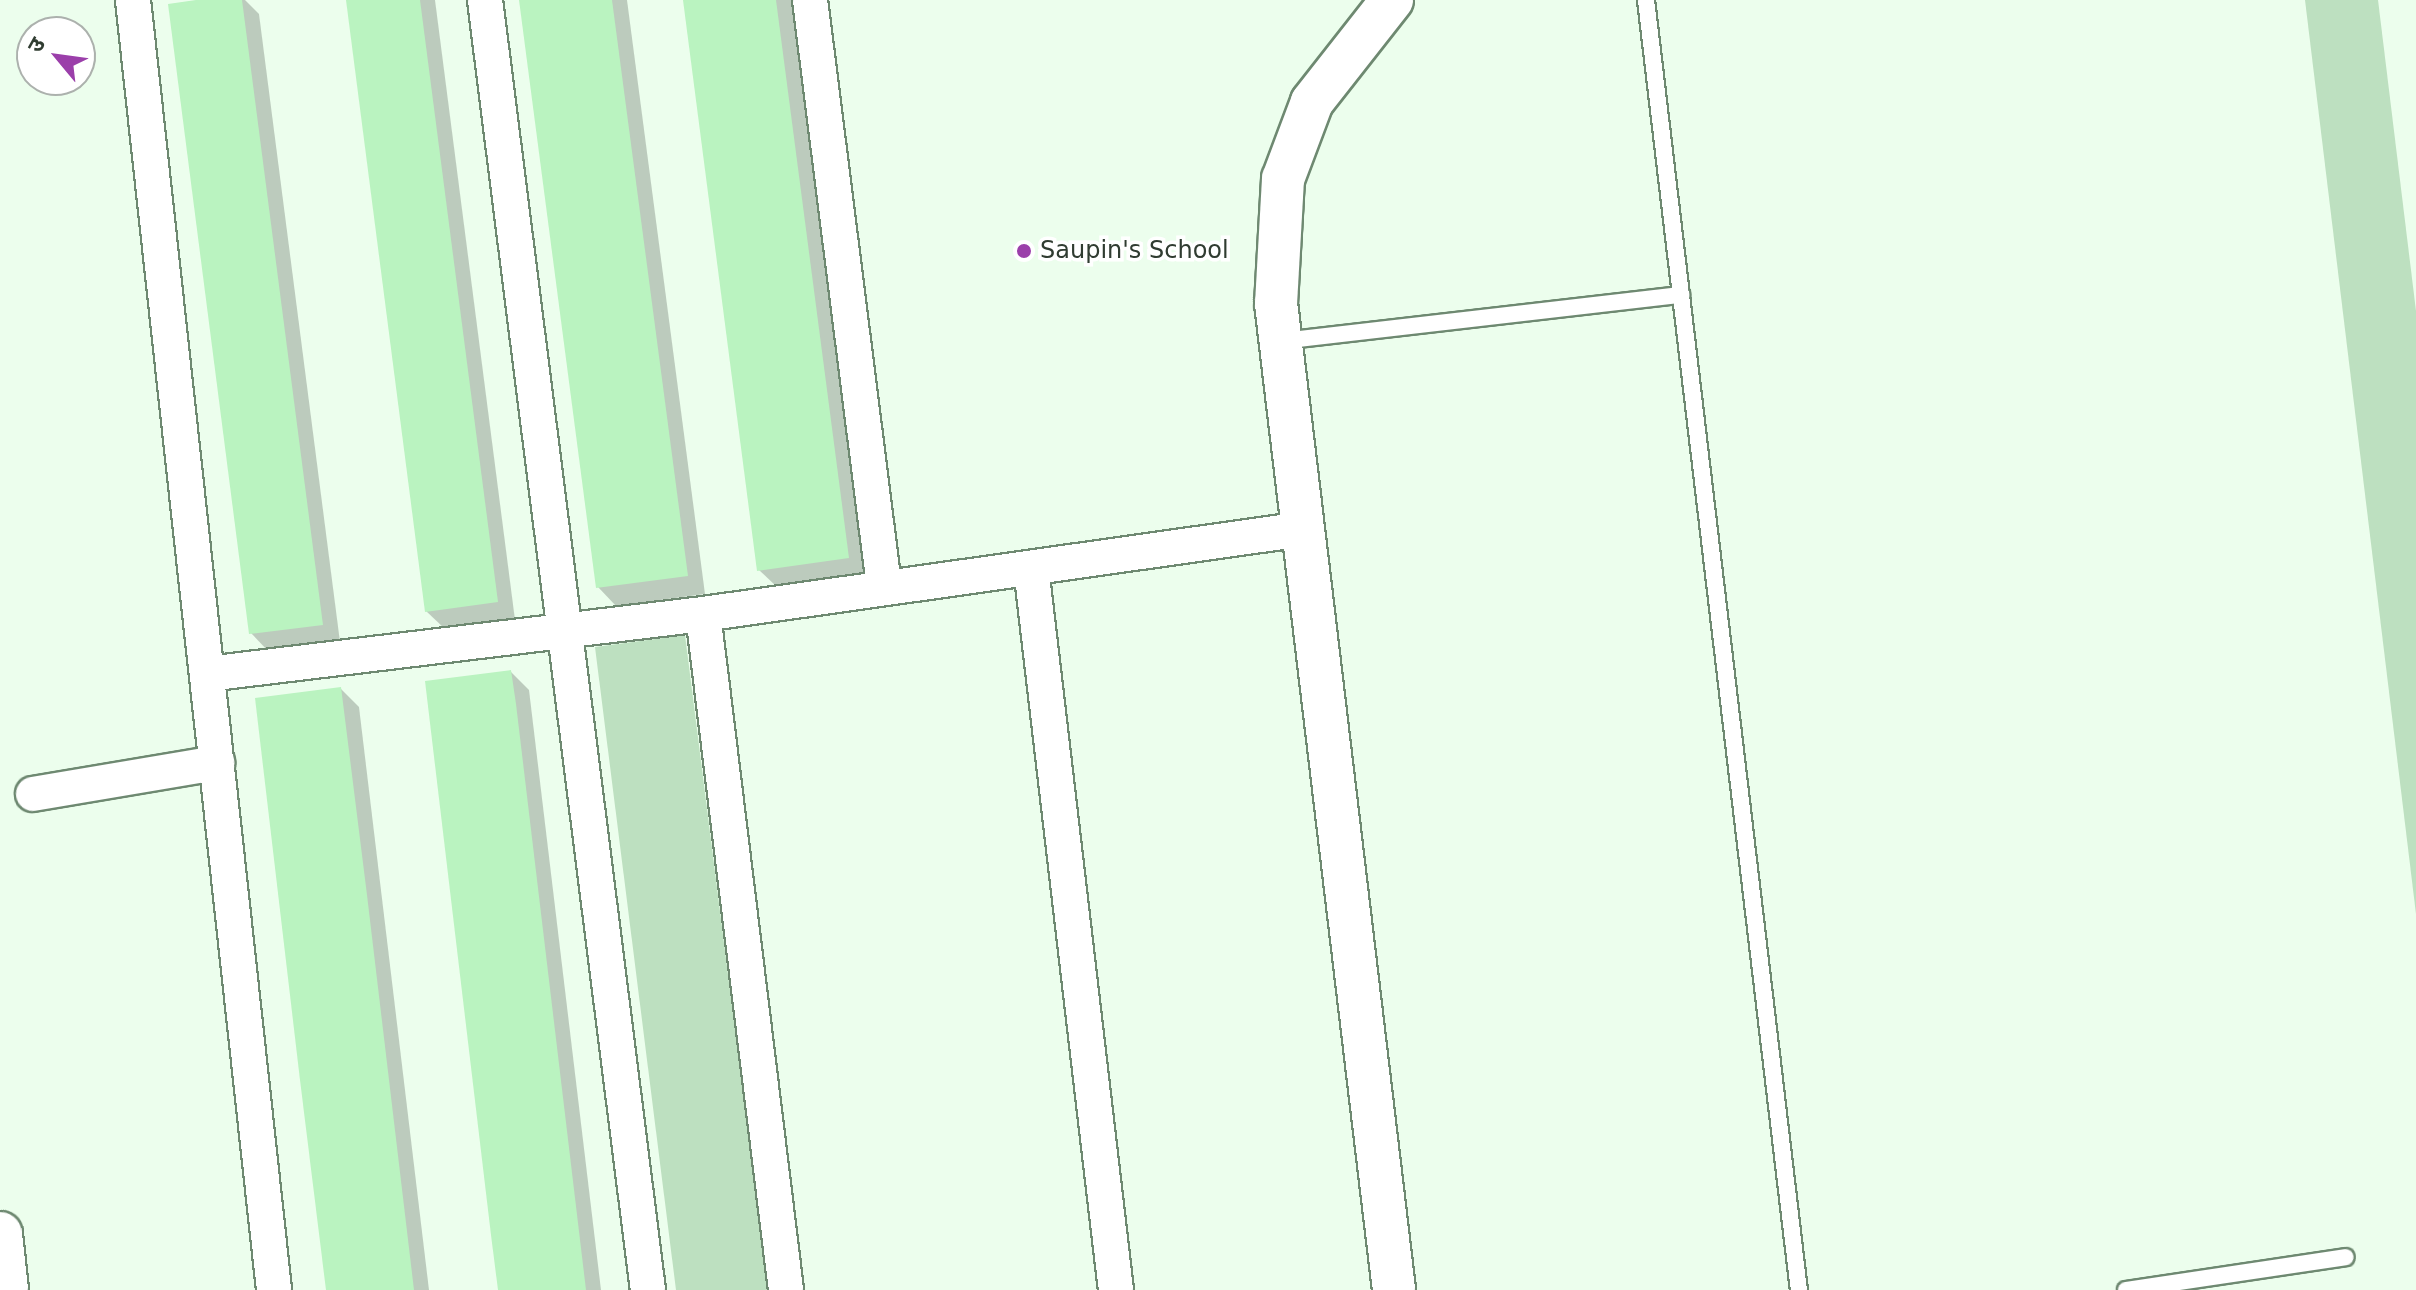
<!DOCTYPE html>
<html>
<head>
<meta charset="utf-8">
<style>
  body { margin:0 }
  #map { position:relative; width:2416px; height:1290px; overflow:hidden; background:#ecfeed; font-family:"DejaVu Sans","Noto Sans Devanagari",sans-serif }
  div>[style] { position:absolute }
  .green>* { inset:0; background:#bde0c0 }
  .shadow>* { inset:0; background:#0003 }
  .building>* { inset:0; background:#baf3c0 }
  .roads { filter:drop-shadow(2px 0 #6e8971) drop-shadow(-2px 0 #6e8971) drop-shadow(0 2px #6e8971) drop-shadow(0 -2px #6e8971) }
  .service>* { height:16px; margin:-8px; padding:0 8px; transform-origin:8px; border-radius:8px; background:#fff }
  .minor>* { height:34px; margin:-17px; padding:0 17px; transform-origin:17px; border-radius:17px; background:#fff }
  .tertiary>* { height:42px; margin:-21px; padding:0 21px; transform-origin:21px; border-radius:21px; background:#fff }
  .secondary>* { height:44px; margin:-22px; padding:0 22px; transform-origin:22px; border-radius:22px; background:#fff }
  .dots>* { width:22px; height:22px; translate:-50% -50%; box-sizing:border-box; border:4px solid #fff; border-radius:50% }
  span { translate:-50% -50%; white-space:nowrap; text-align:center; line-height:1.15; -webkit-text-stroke:7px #fff; paint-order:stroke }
  .poi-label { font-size:24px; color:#303c31 }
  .left { translate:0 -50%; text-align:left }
  .north { position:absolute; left:16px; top:16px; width:80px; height:80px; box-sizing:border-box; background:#fff; border:2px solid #acb1ad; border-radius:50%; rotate:299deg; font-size:22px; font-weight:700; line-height:32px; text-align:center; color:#303c31 }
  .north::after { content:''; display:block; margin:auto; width:28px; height:36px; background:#9b3faa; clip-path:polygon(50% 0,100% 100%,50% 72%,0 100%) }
</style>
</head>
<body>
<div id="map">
  <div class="green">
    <i style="clip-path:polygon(2305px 0,2378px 0,2416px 311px,2416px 914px)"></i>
    <i style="clip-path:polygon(685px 635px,768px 1290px,676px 1290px,595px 647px)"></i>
  </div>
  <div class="shadow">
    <i style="clip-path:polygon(211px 0,245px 0,259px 14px,340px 642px,269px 652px,251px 633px)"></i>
    <i style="clip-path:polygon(348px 0,435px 0,515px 620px,445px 629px,426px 611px)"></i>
    <i style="clip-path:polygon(521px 0,627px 0,705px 594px,616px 606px,598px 587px)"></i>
    <i style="clip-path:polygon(685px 0,791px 0,866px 576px,778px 588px,759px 570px)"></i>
    <i style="clip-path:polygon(511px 672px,529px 690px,601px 1290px,500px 1290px)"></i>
    <i style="clip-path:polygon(341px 689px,359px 707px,429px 1290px,328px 1290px)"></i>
  </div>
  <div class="building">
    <i style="clip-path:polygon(196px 0,242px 0,323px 625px,249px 634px,168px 4px)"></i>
    <i style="clip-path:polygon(346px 0,420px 0,498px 602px,425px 612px)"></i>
    <i style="clip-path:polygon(519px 0,612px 0,688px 576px,596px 588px)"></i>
    <i style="clip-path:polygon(683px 0,776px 0,849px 558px,757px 571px)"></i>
    <i style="clip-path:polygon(511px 670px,516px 704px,586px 1290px,498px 1290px,491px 1235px,425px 681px)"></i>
    <i style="clip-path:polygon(341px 687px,367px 895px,414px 1290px,326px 1290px,300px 1080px,255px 698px)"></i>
  </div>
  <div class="roads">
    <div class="service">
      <i style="left:1646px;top:0;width:1299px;rotate:83.24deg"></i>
      <i style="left:1282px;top:341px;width:402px;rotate:-6.6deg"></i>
      <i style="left:2126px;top:1290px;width:222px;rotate:-8.5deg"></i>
    </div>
    <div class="minor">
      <i style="left:133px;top:0;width:1298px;rotate:83.76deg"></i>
      <i style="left:485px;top:0;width:1300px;rotate:82.8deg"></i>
      <i style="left:810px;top:0;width:591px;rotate:82.8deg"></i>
      <i style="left:1031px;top:568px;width:727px;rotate:83.29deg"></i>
      <i style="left:703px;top:614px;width:681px;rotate:83deg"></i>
      <i style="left:207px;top:674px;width:500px;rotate:-6.9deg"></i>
      <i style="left:703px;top:614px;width:606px;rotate:-8.06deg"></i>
      <i style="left:33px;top:794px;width:187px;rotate:-9.6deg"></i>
    </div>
    <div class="tertiary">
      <i style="left:1392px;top:0;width:130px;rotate:128.1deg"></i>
      <i style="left:1312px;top:102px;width:82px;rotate:110.6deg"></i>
      <i style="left:1283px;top:179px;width:124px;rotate:93.2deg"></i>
      <i style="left:1276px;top:303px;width:994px;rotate:83.18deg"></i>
    </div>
    <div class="secondary">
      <i style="left:0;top:1234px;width:56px;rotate:83.9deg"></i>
    </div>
  </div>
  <div class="dots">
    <i style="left:1024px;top:251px;background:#9b3faa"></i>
  </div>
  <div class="poi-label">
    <span class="left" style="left:1040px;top:251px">Saupin's School</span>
  </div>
  <div class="north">उ</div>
</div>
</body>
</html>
